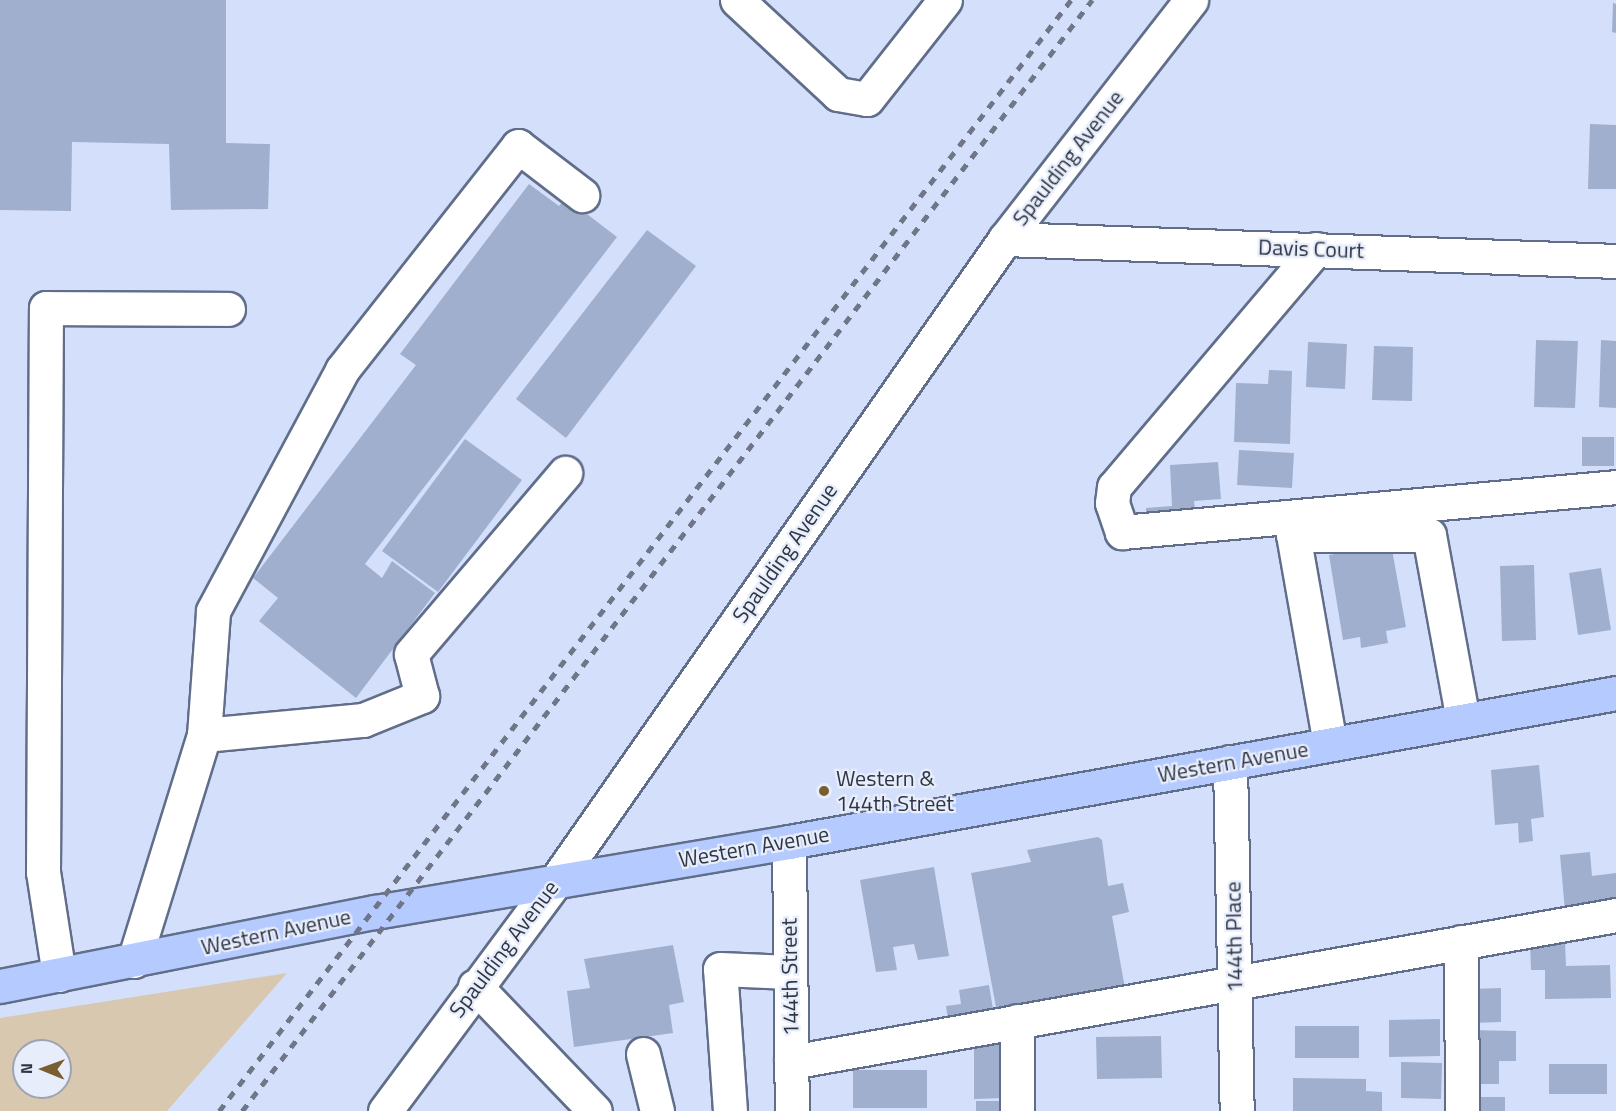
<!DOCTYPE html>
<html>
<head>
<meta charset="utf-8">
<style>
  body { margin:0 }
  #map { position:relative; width:1616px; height:1111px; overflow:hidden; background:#d4e0fb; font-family:"Titillium Web",sans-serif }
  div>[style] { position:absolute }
  .green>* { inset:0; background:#d7c8af }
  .building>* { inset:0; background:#a0afce }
  .roads { filter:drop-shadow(2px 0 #606e8a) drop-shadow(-2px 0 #606e8a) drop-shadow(0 2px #606e8a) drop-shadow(0 -2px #606e8a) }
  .minor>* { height:33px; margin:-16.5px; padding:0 16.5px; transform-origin:16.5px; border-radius:16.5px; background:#fff }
  .major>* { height:33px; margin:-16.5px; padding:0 16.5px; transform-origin:16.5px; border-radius:16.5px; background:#b5cbff }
  .rail>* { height:4.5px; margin-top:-2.25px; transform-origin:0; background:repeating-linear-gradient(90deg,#6e7688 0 8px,transparent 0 16px) }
  .dots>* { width:16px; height:16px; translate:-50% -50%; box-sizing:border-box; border:3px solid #e7edfb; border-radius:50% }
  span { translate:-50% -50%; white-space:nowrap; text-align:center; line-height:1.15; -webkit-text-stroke:4.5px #e7edfb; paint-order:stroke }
  .street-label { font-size:22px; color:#2f3542 }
  .poi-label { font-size:22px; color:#2f3542 }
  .left { translate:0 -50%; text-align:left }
  .north { position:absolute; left:12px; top:1039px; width:60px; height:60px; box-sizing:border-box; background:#e7edfb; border:2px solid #9da3b1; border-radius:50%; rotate:271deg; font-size:16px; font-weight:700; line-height:24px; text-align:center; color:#2f3542 }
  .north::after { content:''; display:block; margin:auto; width:21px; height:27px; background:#795e30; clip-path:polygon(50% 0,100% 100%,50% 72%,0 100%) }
</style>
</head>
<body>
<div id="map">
  <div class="green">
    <i style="clip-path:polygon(evenodd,287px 973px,167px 1111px,0 1111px,0 1018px,287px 973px,24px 1051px,60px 1051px,60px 1087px,24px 1087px,24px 1051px)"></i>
  </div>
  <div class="building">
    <i style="clip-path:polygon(0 0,226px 0,226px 143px,270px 144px,268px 209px,171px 210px,169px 144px,72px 142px,71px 211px,0 210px)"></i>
    <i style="clip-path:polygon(1613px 3px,1616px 4px,1616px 33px,1612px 32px)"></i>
    <i style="clip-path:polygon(1590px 124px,1616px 125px,1616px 189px,1588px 189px)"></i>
    <i style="clip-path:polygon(529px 184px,559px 206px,566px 198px,617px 237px,365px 564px,382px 578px,392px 561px,435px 593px,356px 698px,259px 621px,278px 598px,253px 578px,416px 365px,400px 354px)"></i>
    <i style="clip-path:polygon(647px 230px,696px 266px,566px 438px,516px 399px)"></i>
    <i style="clip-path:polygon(1536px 340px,1578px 341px,1575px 408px,1534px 407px)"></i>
    <i style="clip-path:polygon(1601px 340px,1616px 341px,1616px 408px,1599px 407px)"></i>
    <i style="clip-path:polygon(1308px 342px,1347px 344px,1345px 389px,1306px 387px)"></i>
    <i style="clip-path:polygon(1374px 346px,1413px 347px,1412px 401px,1372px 400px)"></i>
    <i style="clip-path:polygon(1269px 370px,1292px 371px,1290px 444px,1234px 442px,1236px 383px,1268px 384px)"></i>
    <i style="clip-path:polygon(1582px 437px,1614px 437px,1614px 466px,1582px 466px)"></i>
    <i style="clip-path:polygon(465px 439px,522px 480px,438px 592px,382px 551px)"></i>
    <i style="clip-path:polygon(1239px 450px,1294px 453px,1292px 488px,1237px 485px)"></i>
    <i style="clip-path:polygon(1218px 462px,1221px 499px,1194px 501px,1196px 518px,1146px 522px,1146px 508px,1172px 506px,1170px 465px)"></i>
    <i style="clip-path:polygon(1391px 544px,1406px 627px,1386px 631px,1388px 643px,1361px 648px,1360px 637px,1343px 640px,1329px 555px)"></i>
    <i style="clip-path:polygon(1534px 565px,1536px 640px,1502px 641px,1500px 566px)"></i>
    <i style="clip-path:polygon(1601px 568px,1611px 630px,1578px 635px,1569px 573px)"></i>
    <i style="clip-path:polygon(1539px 765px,1544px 817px,1531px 819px,1533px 841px,1519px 843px,1518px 823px,1495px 825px,1491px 770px)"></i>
    <i style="clip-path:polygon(1098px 837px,1102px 840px,1108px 886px,1123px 883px,1129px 912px,1112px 916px,1126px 994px,998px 1018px,971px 873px,1031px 862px,1027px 850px)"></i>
    <i style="clip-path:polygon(1590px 852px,1592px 876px,1616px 873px,1616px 906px,1565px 911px,1560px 855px)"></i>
    <i style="clip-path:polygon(934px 867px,949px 956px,918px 960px,914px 944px,893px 947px,897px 970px,876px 972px,860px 880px)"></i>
    <i style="clip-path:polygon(1530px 941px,1565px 941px,1566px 966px,1610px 965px,1611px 998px,1545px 999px,1545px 970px,1531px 970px)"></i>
    <i style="clip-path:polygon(673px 945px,684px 1002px,669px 1005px,673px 1033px,574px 1047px,567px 991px,590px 988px,584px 959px)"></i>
    <i style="clip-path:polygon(989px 985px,994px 1015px,948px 1020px,946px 1006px,961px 1004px,959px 990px)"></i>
    <i style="clip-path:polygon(1501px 988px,1501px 1022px,1472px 1023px,1472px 989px)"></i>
    <i style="clip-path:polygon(1440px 1019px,1440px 1056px,1389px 1057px,1389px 1020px)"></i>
    <i style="clip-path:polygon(1295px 1026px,1359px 1026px,1359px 1058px,1295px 1058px)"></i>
    <i style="clip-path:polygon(1468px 1030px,1516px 1031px,1516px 1061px,1499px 1061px,1499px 1084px,1468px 1084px)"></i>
    <i style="clip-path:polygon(1161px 1036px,1162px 1078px,1097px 1079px,1096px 1037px)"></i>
    <i style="clip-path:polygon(974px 1043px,1005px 1043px,1006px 1098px,974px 1099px)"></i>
    <i style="clip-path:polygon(1401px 1062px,1442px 1063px,1441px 1099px,1401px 1098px)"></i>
    <i style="clip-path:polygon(1549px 1064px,1607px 1064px,1607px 1094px,1549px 1094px)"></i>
    <i style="clip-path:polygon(853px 1070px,927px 1070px,927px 1108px,853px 1108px)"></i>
    <i style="clip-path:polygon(1293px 1078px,1366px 1079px,1366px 1091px,1382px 1092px,1382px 1111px,1293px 1111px)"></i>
    <i style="clip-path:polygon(1467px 1097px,1505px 1097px,1505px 1111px,1468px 1111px)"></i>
    <i style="clip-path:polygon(976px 1101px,1004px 1101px,1005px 1111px,976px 1111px)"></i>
  </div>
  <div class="roads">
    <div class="minor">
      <i style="left:737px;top:0;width:138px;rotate:42.9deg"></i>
      <i style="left:838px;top:94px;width:29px;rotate:10deg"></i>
      <i style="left:867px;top:99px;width:126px;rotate:-51.8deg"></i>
      <i style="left:1005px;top:239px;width:611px;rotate:2.06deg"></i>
      <i style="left:1316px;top:249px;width:312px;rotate:130.3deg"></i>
      <i style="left:1114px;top:487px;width:16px;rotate:97deg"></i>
      <i style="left:1112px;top:503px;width:31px;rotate:71deg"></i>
      <i style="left:1122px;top:532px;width:496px;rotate:-5.2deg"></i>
      <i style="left:204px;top:735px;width:160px;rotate:-5.4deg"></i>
      <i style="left:363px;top:720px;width:64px;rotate:-22.1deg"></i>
      <i style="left:422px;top:696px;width:43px;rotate:-104.7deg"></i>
      <i style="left:411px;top:654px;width:238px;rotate:-49.6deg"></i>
      <i style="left:1330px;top:744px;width:212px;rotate:-100deg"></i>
      <i style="left:1293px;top:535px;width:136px"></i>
      <i style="left:1429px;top:535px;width:188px;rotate:79.6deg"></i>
      <i style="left:1230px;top:762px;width:349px;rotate:88.9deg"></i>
      <i style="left:789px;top:842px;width:269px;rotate:89.4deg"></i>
      <i style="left:1461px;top:942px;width:169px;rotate:89.7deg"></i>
      <i style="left:134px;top:961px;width:237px;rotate:-72.8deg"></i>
      <i style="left:204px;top:735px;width:124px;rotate:-85.8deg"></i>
      <i style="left:213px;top:611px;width:273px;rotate:-61.8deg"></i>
      <i style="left:342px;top:370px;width:285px;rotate:-51.8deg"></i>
      <i style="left:518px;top:146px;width:81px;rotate:37.4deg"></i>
      <i style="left:59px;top:975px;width:104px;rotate:-98.8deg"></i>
      <i style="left:43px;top:872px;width:564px;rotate:-89.7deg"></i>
      <i style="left:46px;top:308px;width:182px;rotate:0.3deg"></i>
      <i style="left:475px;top:986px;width:173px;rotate:46.2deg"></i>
      <i style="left:643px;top:1054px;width:59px;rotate:76.2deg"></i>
      <i style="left:791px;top:1062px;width:838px;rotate:-10.1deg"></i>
      <i style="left:385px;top:1111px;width:285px;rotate:-53.4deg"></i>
      <i style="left:555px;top:882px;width:785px;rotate:-55.01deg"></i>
      <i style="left:1005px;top:239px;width:303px;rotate:-52.1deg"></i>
      <i style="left:730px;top:1111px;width:142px;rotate:-94deg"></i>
      <i style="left:720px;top:969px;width:70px;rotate:2.5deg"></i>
      <i style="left:1017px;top:1111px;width:90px;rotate:-90deg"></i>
    </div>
    <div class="major">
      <i style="left:0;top:986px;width:382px;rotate:-11.2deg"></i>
      <i style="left:375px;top:912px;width:420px;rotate:-9.6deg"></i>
      <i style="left:789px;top:842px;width:840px;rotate:-10.21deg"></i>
    </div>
  </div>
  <div class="rail">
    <i style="left:219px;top:1111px;width:1400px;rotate:-52.52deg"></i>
    <i style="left:242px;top:1111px;width:1399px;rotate:-52.58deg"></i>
  </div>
  <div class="dots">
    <i style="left:824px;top:791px;background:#795e30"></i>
  </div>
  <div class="street-label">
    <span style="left:1068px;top:158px;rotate:-52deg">Spaulding Avenue</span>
    <span style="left:1311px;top:249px;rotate:2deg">Davis Court</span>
    <span style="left:785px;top:553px;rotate:-55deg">Spaulding Avenue</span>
    <span style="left:1233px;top:762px;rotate:-10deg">Western Avenue</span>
    <span style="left:754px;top:847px;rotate:-10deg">Western Avenue</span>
    <span style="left:276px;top:932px;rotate:-12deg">Western Avenue</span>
    <span style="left:1234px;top:937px;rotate:-91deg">144th Place</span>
    <span style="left:504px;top:949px;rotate:-53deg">Spaulding Avenue</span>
    <span style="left:790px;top:977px;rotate:-91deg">144th Street</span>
  </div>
  <div class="poi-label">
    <span class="left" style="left:836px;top:791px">Western &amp;<br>144th Street</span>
  </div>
  <div class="north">N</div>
</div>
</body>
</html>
